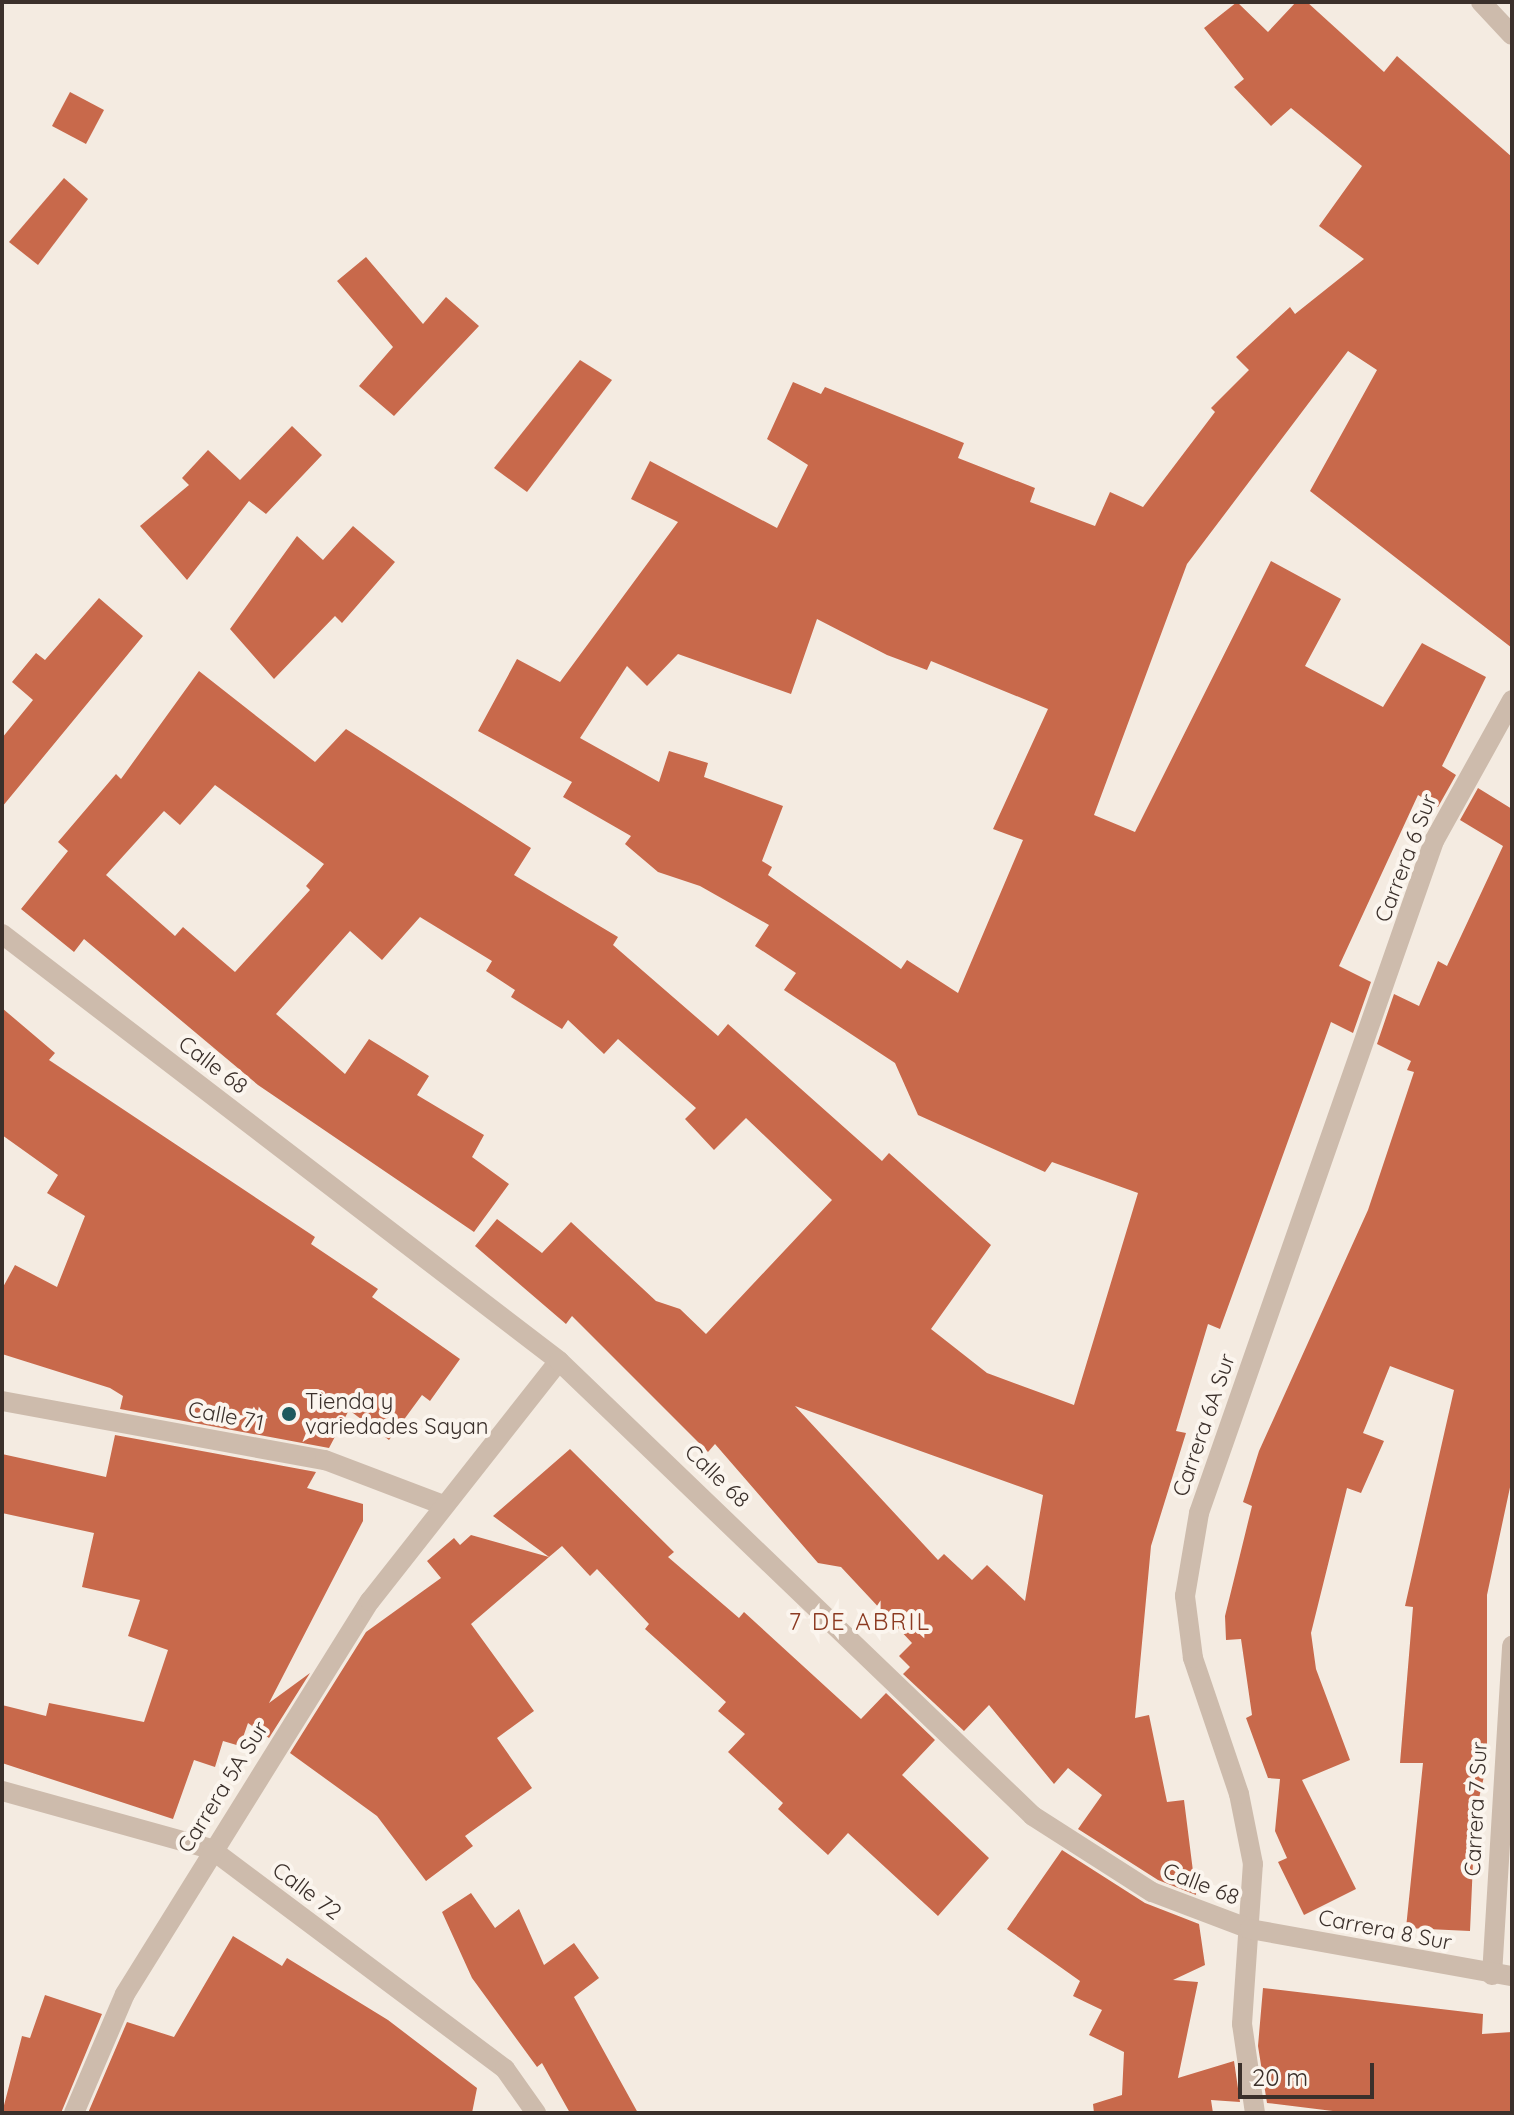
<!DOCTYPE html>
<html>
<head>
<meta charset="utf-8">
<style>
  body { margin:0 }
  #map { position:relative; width:1514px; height:2115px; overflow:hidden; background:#f4ebe1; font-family:Quicksand,sans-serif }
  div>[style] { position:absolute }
  .building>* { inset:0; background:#c8694b }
  .minor>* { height:20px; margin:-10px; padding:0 10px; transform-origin:10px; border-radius:10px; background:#cdbbac }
  .tertiary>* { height:20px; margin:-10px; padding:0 10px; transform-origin:10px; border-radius:10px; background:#cdbbac }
  .dots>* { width:22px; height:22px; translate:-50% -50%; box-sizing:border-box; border:4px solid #fbf5ee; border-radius:50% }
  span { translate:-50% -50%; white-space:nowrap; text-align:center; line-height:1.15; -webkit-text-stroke:8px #fbf5ee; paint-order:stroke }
  .street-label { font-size:22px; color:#3b302b }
  .poi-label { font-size:22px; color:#3b302b }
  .left { translate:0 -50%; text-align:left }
  .neighbourhood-label { font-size:24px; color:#8c3b22; letter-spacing:2px }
  .frame { position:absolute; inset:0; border:4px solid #3b302b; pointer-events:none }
  .scale { position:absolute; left:1238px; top:2063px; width:136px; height:36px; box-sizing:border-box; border:4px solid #3b302b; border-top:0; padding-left:10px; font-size:24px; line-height:28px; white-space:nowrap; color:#3b302b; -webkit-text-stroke:6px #fbf5ee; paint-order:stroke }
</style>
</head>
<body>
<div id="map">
  <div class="building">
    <i style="clip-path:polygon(evenodd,1237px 2px,1268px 32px,1296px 2px,1307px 2px,1384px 72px,1397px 56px,1512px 157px,1512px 648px,1310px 491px,1377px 370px,1348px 351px,1187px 564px,1094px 815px,1135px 832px,1271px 561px,1341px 599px,1305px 666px,1383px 707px,1422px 643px,1486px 677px,1442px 766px,1456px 775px,1438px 807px,1418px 795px,1339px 966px,1371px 982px,1353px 1033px,1331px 1022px,1220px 1329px,1208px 1324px,1176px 1431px,1186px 1433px,1151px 1546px,1135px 1718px,1149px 1715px,1167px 1802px,1184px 1800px,1196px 1895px,1158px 1880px,1078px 1829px,1102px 1795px,1068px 1768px,1054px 1784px,989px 1705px,964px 1731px,903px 1674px,910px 1667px,899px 1656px,912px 1643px,841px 1567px,818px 1563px,715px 1444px,708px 1452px,572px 1316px,566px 1324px,475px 1246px,497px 1219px,542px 1253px,571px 1222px,656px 1301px,680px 1309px,706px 1334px,832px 1200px,746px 1118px,714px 1150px,685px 1119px,696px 1108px,618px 1039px,604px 1054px,568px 1020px,562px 1029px,511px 997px,515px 990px,486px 971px,492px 961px,420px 917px,382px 960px,350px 931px,276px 1014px,345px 1074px,369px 1039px,429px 1076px,417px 1095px,484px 1135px,472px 1157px,509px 1184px,474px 1232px,258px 1085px,84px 939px,74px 952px,21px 909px,68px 851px,58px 842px,116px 774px,121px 779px,199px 671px,315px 762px,346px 729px,531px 848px,514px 875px,618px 937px,613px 945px,718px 1036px,728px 1024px,882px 1161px,889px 1153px,991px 1245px,931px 1329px,987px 1373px,1074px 1405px,1138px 1193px,1052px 1162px,1045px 1172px,918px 1115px,895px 1063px,784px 990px,796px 973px,755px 946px,769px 925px,700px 886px,658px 872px,625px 844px,631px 836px,563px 797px,572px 782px,478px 731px,517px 659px,560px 682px,678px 522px,631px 499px,650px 461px,777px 528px,808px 465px,767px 439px,793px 382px,821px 394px,825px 387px,964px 443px,958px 458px,1035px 488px,1030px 502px,1095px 526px,1110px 492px,1143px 507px,1215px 412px,1211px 408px,1249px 370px,1236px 357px,1290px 307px,1295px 314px,1364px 259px,1319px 226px,1362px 166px,1291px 108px,1271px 126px,1234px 87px,1244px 79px,1204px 28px,1237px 2px,817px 619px,887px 655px,927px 670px,931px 661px,1048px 709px,993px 829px,1023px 840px,958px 993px,907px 960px,901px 969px,768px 875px,772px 867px,762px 861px,783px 806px,704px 777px,708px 763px,669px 751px,659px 782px,580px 738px,627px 666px,647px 686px,678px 654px,791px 694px,817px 619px,1237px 2px,215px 785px,324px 864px,306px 886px,310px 890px,235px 972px,183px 927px,175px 936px,106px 875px,164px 811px,180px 825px,215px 785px,1237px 2px,795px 1406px,1043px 1495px,1025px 1601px,987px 1565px,972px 1580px,944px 1554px,938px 1560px,795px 1406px)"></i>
    <i style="clip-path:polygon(70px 92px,104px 110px,86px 144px,52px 126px)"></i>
    <i style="clip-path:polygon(64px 178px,88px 199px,38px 265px,9px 242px)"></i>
    <i style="clip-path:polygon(366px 257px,423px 324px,446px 297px,479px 326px,394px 416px,359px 386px,393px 347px,337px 281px)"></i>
    <i style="clip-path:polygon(580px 360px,612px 380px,527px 492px,494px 468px)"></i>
    <i style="clip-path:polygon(292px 426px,322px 455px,266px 514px,249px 501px,187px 580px,140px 526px,189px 485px,182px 478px,208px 450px,240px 480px)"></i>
    <i style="clip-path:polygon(353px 526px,395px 562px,342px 623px,335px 616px,274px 679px,230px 629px,297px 536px,323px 560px)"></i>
    <i style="clip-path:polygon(99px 598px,143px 636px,2px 807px,2px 738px,33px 700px,12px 682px,36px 653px,45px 660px)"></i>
    <i style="clip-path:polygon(1478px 788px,1512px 809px,1512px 1478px,1487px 1595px,1487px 1763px,1475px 1816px,1470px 1931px,1406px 1928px,1423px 1763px,1400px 1763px,1413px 1607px,1405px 1606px,1454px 1390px,1390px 1366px,1363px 1433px,1384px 1441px,1361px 1493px,1347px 1488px,1311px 1633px,1316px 1669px,1350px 1760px,1302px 1780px,1356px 1889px,1304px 1915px,1278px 1862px,1287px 1858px,1275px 1831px,1280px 1779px,1268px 1778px,1246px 1718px,1252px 1715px,1241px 1639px,1226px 1640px,1225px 1616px,1252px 1506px,1243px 1502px,1259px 1451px,1368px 1210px,1414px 1072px,1407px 1070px,1411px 1061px,1377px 1044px,1394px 994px,1419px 1006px,1438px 961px,1447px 966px,1503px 846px,1460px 820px)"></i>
    <i style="clip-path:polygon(2px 1008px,55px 1053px,49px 1060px,315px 1237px,311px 1244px,378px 1289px,372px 1297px,460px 1359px,430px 1401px,422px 1395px,389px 1440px,349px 1410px,329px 1448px,120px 1409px,123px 1396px,110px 1388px,2px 1354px,2px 1289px,15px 1265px,57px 1287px,85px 1216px,47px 1193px,58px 1175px,2px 1135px)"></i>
    <i style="clip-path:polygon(115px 1435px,316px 1472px,307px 1488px,363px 1504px,363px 1521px,269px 1703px,310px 1673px,269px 1738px,248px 1723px,240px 1746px,223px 1741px,215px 1767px,194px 1760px,173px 1819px,2px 1763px,2px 1705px,46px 1716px,49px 1703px,144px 1722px,168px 1650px,128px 1636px,140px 1600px,82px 1587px,94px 1533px,2px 1513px,2px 1454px,106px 1477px)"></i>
    <i style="clip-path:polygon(570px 1449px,674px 1552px,668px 1557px,739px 1618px,744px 1612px,861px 1719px,886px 1693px,935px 1740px,902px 1775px,989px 1858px,938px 1916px,848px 1833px,828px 1855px,778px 1809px,783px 1803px,728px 1752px,745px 1734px,718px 1711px,726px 1702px,645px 1629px,649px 1624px,597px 1569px,590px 1576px,562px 1546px,549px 1557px,493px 1516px)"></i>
    <i style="clip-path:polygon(471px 1535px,549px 1557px,471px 1624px,534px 1711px,497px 1738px,532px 1788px,465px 1836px,473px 1846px,426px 1881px,377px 1816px,290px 1753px,366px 1632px,441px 1578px,427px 1561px,454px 1538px,460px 1545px)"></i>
    <i style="clip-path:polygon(1062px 1850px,1145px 1903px,1199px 1924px,1205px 1965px,1173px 1980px,1198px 1982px,1178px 2078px,1234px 2061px,1240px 2102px,1211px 2100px,1213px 2113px,1094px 2113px,1093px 2104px,1122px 2095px,1124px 2052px,1089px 2035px,1102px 2010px,1073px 1996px,1080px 1981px,1007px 1929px)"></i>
    <i style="clip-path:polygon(471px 1893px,495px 1928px,519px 1909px,544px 1965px,574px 1943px,599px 1978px,574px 1997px,638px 2113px,570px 2113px,542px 2063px,537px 2067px,472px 1978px,442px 1912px)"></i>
    <i style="clip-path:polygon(233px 1936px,282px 1966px,287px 1958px,388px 2020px,477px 2088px,472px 2113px,88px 2113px,127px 2022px,174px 2037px)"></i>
    <i style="clip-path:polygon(1263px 1988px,1483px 2014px,1482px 2034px,1512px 2032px,1512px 2113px,1349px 2113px,1267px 2103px,1258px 2046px)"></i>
    <i style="clip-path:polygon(45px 1995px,102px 2014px,61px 2113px,2px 2113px,22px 2036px,30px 2038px)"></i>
  </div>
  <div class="minor">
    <i style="left:2px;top:1401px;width:328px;rotate:10.4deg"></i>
    <i style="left:325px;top:1460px;width:124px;rotate:20.8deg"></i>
    <i style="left:2px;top:1791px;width:217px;rotate:15.5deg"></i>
    <i style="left:211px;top:1849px;width:367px;rotate:36.8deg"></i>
    <i style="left:505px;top:2069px;width:54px;rotate:54.8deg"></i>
    <i style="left:1492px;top:1975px;width:330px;rotate:-86.5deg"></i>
    <i style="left:74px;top:2113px;width:129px;rotate:-66.8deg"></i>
    <i style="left:125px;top:1994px;width:463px;rotate:-58.1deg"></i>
    <i style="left:370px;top:1601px;width:305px;rotate:-51.8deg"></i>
    <i style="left:1255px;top:2113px;width:90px;rotate:-98.3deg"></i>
    <i style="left:1242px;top:2024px;width:160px;rotate:-86.1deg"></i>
    <i style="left:1253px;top:1864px;width:71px;rotate:-101.3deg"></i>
    <i style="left:1239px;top:1794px;width:144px;rotate:-108.7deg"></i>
    <i style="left:1193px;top:1658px;width:63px;rotate:-97.4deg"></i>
    <i style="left:1185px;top:1596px;width:84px;rotate:-80.4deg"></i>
    <i style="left:1199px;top:1513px;width:712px;rotate:-70.73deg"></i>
    <i style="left:1434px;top:841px;width:161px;rotate:-61deg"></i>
  </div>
  <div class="tertiary">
    <i style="left:1481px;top:2px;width:45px;rotate:46.8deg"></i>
    <i style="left:2px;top:934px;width:702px;rotate:37.47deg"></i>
    <i style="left:559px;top:1361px;width:657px;rotate:43.83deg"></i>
    <i style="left:1033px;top:1816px;width:141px;rotate:32.6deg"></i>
    <i style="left:1152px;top:1892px;width:105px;rotate:20.7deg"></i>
    <i style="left:1250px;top:1929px;width:266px;rotate:10.2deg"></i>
  </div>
  <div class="dots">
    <i style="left:289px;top:1414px;background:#1f5a5e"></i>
  </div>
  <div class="street-label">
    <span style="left:1406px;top:858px;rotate:-69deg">Carrera 6 Sur</span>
    <span style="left:213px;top:1065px;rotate:37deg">Calle 68</span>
    <span style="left:226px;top:1416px;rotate:11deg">Calle 71</span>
    <span style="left:1204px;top:1425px;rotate:-71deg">Carrera 6A Sur</span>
    <span style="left:717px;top:1476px;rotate:44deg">Calle 68</span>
    <span style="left:223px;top:1787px;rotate:-58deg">Carrera 5A Sur</span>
    <span style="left:1476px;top:1809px;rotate:-87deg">Carrera 7 Sur</span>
    <span style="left:1201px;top:1884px;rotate:21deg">Calle 68</span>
    <span style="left:307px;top:1891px;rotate:37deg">Calle 72</span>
    <span style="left:1385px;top:1930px;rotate:11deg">Carrera 8 Sur</span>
  </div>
  <div class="poi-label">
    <span class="left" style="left:305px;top:1414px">Tienda y<br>variedades Sayan</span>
  </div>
  <div class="neighbourhood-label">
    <span style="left:860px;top:1622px">7 DE ABRIL</span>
  </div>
  <div class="frame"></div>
  <div class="scale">20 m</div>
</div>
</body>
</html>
